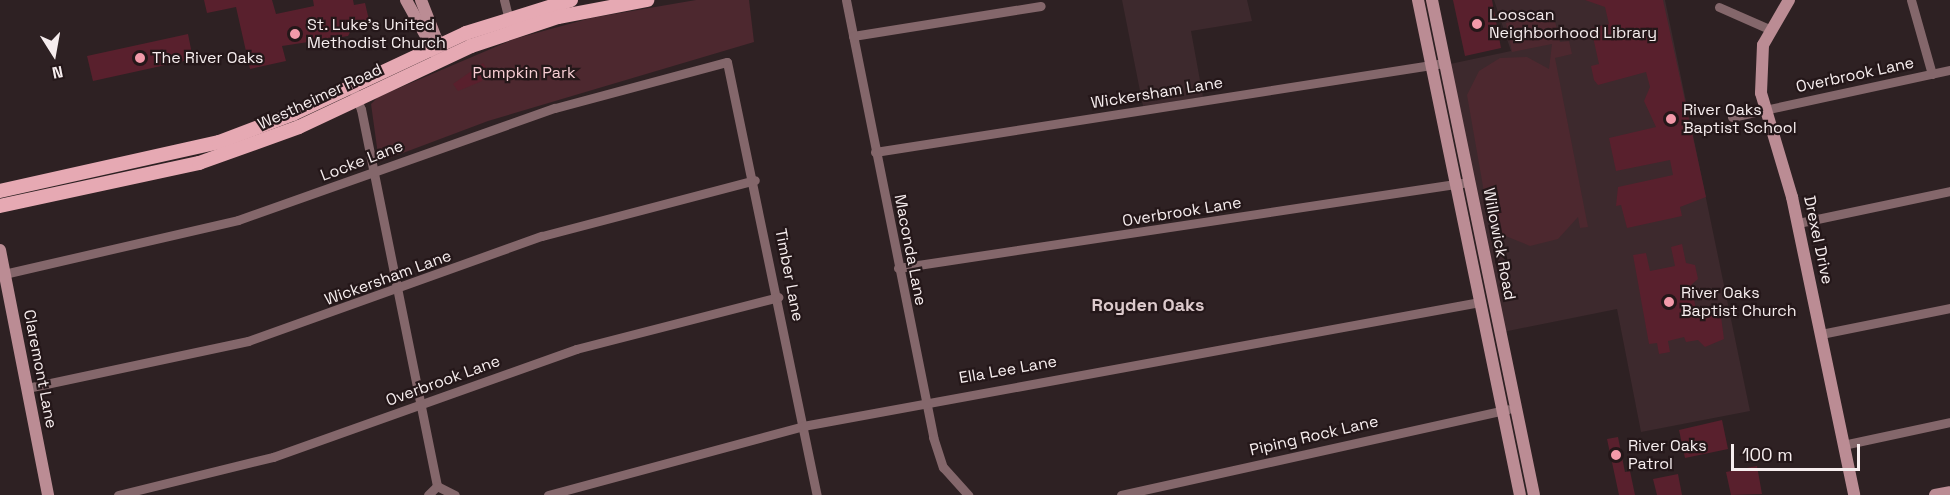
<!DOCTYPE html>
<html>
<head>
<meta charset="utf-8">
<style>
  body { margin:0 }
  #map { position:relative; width:1950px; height:495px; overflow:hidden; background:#2e2123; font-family:"Space Grotesk",sans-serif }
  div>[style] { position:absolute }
  .built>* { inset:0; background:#3d292d }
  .green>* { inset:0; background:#4d282f }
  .building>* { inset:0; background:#59202d }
  .street>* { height:9px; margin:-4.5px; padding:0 4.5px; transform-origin:4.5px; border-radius:4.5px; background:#84676b }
  .secondary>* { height:12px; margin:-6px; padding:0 6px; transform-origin:6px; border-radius:6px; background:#bb8c94 }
  .primary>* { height:14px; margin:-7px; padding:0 7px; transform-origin:7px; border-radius:7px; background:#e6a9b3 }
  .dots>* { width:16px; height:16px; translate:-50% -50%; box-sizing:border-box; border:3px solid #241719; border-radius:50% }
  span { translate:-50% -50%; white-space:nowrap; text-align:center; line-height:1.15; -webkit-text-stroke:4.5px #241719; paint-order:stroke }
  .poi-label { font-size:16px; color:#f6edee }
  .left { translate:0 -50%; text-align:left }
  .park-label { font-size:16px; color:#f7ced4 }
  .street-label { font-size:16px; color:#f6edee }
  .neighbourhood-label { font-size:18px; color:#dccacc; font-weight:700 }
  .north { position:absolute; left:24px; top:24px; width:60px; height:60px; -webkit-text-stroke:4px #241719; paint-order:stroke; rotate:169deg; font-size:16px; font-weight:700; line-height:24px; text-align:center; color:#f6edee }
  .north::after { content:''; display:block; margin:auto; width:21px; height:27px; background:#f6edee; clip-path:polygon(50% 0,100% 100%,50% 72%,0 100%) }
  .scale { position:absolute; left:1731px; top:444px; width:129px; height:27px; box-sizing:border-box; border:3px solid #f6edee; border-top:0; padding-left:8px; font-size:18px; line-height:21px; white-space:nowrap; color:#f6edee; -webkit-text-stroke:4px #241719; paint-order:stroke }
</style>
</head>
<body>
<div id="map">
  <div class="built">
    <i style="clip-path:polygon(1122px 0,1247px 0,1252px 21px,1191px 31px,1203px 97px,1143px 106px)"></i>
    <i style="clip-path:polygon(1494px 0,1665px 0,1750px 411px,1641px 432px,1617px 309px,1503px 332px,1450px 64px,1511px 51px)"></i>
  </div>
  <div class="green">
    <i style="clip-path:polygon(696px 0,749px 0,754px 42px,488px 121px,379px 162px,371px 104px,378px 97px,514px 39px,591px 18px)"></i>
    <i style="clip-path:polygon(1553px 13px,1560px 42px,1569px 41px,1572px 54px,1555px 58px,1588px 227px,1580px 228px,1578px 217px,1558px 239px,1530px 246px,1503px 235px,1488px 215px,1467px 95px,1479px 71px,1500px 58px,1527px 57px,1549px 69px,1552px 44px,1512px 52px,1506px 23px)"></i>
  </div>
  <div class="building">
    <i style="clip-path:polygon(204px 0,272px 0,276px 14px,314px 6px,313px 0,353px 0,354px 5px,365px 3px,369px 20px,355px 23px,348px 36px,282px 46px,286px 61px,250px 69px,236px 7px,207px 13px)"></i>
    <i style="clip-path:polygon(1453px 0,1492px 0,1501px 48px,1465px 56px)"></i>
    <i style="clip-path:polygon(1585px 0,1663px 0,1706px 197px,1680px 207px,1682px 216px,1627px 228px,1621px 205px,1616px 206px,1618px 187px,1673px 175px,1670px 160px,1616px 171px,1609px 138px,1656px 127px,1644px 101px,1650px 87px,1646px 72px,1598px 85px,1594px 80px,1591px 66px,1599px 64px,1591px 28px,1609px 24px,1605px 7px)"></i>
    <i style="clip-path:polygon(188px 34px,193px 59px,93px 81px,87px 56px)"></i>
    <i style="clip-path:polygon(483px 63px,487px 69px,482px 81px,458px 91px,453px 84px)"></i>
    <i style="clip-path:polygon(1682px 244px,1686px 263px,1695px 265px,1698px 279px,1691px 285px,1697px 314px,1720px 309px,1724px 339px,1705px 347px,1698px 340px,1686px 342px,1684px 337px,1668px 341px,1670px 352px,1659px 354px,1657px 343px,1649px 344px,1633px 255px,1646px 253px,1650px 271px,1675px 266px,1671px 247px)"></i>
    <i style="clip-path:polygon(1722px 420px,1728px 449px,1685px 458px,1679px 430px)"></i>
    <i style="clip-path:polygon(1618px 437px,1625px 472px,1630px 471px,1635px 495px,1619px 495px,1607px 439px)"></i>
    <i style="clip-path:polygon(1757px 466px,1762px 494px,1731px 495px,1726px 472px)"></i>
    <i style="clip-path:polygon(1678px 474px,1682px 495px,1657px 495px,1653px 479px)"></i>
  </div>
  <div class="street">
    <i style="left:504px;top:0;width:25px;rotate:76deg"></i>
    <i style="left:846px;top:0;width:446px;rotate:78.7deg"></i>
    <i style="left:933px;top:437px;width:32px;rotate:72deg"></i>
    <i style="left:943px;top:467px;width:38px;rotate:48deg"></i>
    <i style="left:1911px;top:0;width:77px;rotate:74.2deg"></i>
    <i style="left:1719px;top:7px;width:55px;rotate:23.7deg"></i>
    <i style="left:853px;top:36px;width:190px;rotate:-9.1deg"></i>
    <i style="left:352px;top:86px;width:25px;rotate:69deg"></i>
    <i style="left:361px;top:109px;width:385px;rotate:78.6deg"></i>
    <i style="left:1732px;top:117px;width:223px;rotate:-12.2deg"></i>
    <i style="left:875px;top:152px;width:576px;rotate:-8.89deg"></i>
    <i style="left:1798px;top:223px;width:155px;rotate:-11.9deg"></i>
    <i style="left:898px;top:268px;width:577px;rotate:-8.57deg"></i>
    <i style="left:4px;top:274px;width:240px;rotate:-13deg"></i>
    <i style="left:238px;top:220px;width:336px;rotate:-19.5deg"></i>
    <i style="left:555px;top:108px;width:178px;rotate:-15deg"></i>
    <i style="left:727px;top:62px;width:442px;rotate:78.3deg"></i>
    <i style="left:1821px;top:334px;width:132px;rotate:-11.4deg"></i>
    <i style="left:27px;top:388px;width:226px;rotate:-12deg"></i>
    <i style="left:248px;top:341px;width:312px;rotate:-19.7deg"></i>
    <i style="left:542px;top:236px;width:220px;rotate:-14.7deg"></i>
    <i style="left:1843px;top:445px;width:109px;rotate:-12.1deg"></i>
    <i style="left:118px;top:495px;width:160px;rotate:-13.8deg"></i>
    <i style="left:273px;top:457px;width:322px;rotate:-19.6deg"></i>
    <i style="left:576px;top:349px;width:209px;rotate:-14.4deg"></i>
    <i style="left:428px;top:495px;width:13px;rotate:-45deg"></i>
    <i style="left:437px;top:486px;width:20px;rotate:27deg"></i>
    <i style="left:548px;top:495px;width:264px;rotate:-15.1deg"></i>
    <i style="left:803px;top:426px;width:688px;rotate:-10.38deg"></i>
    <i style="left:1121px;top:495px;width:396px;rotate:-12.5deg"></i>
  </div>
  <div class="secondary">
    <i style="left:406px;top:0;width:64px;rotate:61deg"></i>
    <i style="left:421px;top:0;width:55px;rotate:68.6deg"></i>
    <i style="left:1418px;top:0;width:505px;rotate:78.36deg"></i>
    <i style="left:1432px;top:0;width:505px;rotate:78.36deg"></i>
    <i style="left:1789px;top:0;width:52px;rotate:120deg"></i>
    <i style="left:1763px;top:45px;width:48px;rotate:92.4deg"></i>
    <i style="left:1761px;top:93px;width:109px;rotate:73.4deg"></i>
    <i style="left:1792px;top:197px;width:304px;rotate:78.2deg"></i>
    <i style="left:0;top:250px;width:250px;rotate:78.9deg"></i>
    <i style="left:1935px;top:495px;width:15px;rotate:-11deg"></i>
  </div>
  <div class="primary">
    <i style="left:0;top:191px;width:224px;rotate:-12.6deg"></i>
    <i style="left:219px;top:142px;width:79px;rotate:-20.7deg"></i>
    <i style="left:293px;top:114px;width:191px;rotate:-25.1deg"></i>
    <i style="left:466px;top:33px;width:110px;rotate:-17.4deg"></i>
    <i style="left:0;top:206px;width:204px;rotate:-12.2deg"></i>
    <i style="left:199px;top:163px;width:106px;rotate:-19.8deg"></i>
    <i style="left:299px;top:127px;width:190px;rotate:-25.2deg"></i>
    <i style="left:471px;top:46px;width:92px;rotate:-18.4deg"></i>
    <i style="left:558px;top:17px;width:91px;rotate:-10.8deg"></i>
  </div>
  <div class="dots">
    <i style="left:1477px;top:24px;background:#f39aaa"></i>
    <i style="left:295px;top:34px;background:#f39aaa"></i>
    <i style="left:140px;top:58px;background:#f39aaa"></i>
    <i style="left:1671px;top:119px;background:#f39aaa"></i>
    <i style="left:1669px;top:302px;background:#f39aaa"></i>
    <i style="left:1616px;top:455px;background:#f39aaa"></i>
  </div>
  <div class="poi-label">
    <span class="left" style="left:1489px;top:24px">Looscan<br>Neighborhood Library</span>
    <span class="left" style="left:307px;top:34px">St. Luke's United<br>Methodist Church</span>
    <span class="left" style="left:152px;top:58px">The River Oaks</span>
    <span class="left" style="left:1683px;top:119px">River Oaks<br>Baptist School</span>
    <span class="left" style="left:1681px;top:302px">River Oaks<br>Baptist Church</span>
    <span class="left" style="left:1628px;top:455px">River Oaks<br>Patrol</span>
  </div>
  <div class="park-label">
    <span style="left:524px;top:73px">Pumpkin Park</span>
  </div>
  <div class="street-label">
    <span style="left:1855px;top:75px;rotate:-12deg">Overbrook Lane</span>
    <span style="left:1157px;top:93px;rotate:-9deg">Wickersham Lane</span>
    <span style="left:320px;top:97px;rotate:-25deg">Westheimer Road</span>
    <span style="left:362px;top:161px;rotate:-21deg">Locke Lane</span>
    <span style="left:1182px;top:212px;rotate:-9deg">Overbrook Lane</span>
    <span style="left:1818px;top:240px;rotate:78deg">Drexel Drive</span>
    <span style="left:1499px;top:244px;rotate:79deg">Willowick Road</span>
    <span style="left:910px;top:250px;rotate:79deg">Maconda Lane</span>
    <span style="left:789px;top:275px;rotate:79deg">Timber Lane</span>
    <span style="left:388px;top:278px;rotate:-20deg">Wickersham Lane</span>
    <span style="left:40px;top:369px;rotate:79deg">Claremont Lane</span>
    <span style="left:1008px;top:370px;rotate:-10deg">Ella Lee Lane</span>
    <span style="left:443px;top:381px;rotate:-20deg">Overbrook Lane</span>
    <span style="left:1314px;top:436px;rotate:-13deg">Piping Rock Lane</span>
  </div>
  <div class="neighbourhood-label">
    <span style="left:1148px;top:305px">Royden Oaks</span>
  </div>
  <div class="north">N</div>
  <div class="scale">100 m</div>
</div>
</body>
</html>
